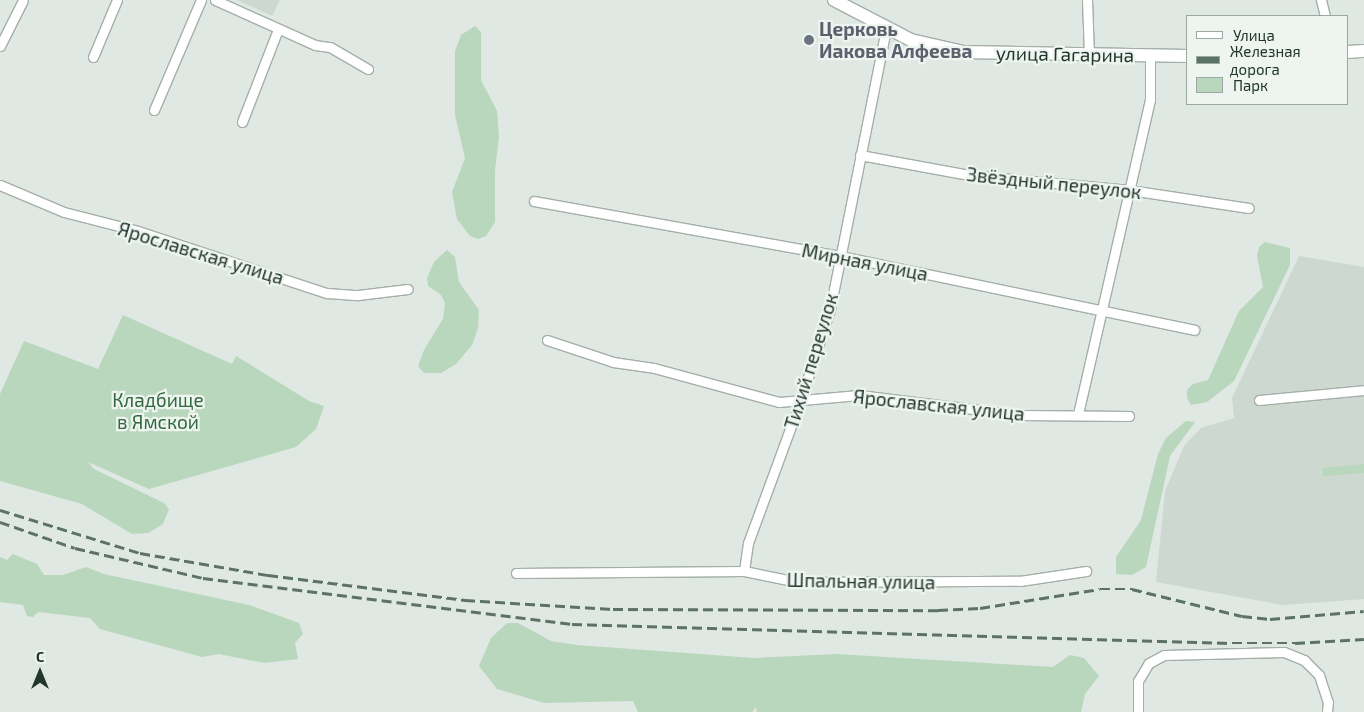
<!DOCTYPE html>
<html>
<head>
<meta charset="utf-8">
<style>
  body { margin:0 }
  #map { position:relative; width:1364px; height:712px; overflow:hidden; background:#dfe8e2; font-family:"Exo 2",sans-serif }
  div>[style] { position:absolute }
  .built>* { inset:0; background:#cdd8d1 }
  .green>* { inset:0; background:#b9d7bc }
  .roads { filter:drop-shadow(1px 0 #a3afa8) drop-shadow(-1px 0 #a3afa8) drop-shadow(0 1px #a3afa8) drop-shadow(0 -1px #a3afa8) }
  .minor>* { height:9px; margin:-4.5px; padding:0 4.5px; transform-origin:4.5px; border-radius:4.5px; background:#fff }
  .secondary>* { height:12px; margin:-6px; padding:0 6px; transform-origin:6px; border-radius:6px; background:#fff }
  .rail>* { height:2.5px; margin-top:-1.25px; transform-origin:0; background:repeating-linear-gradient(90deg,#5c7268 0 10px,transparent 0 15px) }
  .dots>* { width:14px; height:14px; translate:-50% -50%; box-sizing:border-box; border:2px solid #eef5f1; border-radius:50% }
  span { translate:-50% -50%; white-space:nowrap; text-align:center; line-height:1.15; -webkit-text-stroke:4.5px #eef5f1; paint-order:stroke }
  .worship-label { font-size:19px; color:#5b616d; font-weight:700 }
  .left { translate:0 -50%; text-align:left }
  .street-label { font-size:19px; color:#22362d }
  .park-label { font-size:19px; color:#31683d }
  .legend { position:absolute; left:1186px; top:15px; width:162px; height:90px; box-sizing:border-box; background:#eef5f1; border:1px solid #9ca9a3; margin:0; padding:6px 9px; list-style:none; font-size:15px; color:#22362d }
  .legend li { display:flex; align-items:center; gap:10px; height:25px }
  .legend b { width:25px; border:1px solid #9ca9a3 }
  .north { position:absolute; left:15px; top:647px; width:50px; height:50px; -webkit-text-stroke:4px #eef5f1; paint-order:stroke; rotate:0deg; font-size:14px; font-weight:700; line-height:20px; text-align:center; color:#22362d }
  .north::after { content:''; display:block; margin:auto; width:18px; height:22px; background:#22362d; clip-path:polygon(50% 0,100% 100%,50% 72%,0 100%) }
</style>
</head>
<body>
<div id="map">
  <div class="built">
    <i style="clip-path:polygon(237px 0,280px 0,272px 16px)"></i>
    <i style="clip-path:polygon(1299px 256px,1364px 267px,1364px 599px,1283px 605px,1156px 582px,1165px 491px,1184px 446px,1201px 428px,1234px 418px,1232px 398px)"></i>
  </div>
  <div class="green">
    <i style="clip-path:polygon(475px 26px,481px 32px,481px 80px,497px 111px,499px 137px,495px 170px,495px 222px,486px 236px,478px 239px,470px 236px,457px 219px,452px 192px,465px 158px,455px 115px,455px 51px,461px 35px)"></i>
    <i style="clip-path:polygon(1265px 242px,1290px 248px,1290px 265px,1234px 381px,1207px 402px,1191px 405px,1187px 398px,1187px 390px,1193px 384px,1208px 380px,1239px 311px,1263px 287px,1257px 256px,1259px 247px)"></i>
    <i style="clip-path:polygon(447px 250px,455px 257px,459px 282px,479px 310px,478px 328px,472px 345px,456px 364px,441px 373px,424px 373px,418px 366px,424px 350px,443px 319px,445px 303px,441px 295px,428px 286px,427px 278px,434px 262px)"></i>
    <i style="clip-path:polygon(123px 315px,232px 364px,236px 356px,309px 401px,324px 406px,316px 429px,296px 447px,149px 489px,88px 462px,94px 469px,164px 503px,169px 509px,163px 524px,148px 533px,132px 534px,82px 504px,0 481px,0 394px,24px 341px,98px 369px)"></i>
    <i style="clip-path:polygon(1186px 421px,1195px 422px,1170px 456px,1146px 567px,1132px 575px,1116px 574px,1116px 557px,1141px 520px,1158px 454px,1166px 438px)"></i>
    <i style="clip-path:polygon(1364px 464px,1364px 473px,1323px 476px,1323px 468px)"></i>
    <i style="clip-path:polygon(13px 554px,37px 564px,44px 575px,63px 575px,86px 567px,104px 574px,249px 605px,299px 623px,303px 634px,295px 643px,298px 659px,264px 663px,219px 654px,202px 657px,100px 629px,90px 618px,38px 612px,33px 617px,27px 616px,23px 605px,0 602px,0 557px,7px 560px)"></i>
    <i style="clip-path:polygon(507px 623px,518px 623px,551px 641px,577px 645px,754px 658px,837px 654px,1053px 667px,1070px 655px,1084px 658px,1099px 676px,1085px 694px,1081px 712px,757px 712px,756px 707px,752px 712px,638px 712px,633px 701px,544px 703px,497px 689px,479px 666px,491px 638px)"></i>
  </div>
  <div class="roads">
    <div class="minor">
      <i style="left:215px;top:0;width:110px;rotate:24.2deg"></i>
      <i style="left:315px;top:45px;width:15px;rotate:8deg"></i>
      <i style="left:330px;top:47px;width:44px;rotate:30.1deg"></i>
      <i style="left:1087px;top:0;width:55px;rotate:87.9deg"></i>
      <i style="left:1321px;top:0;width:16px;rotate:76deg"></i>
      <i style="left:0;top:46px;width:51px;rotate:-63.4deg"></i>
      <i style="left:93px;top:57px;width:62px;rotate:-67.2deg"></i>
      <i style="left:154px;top:110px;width:120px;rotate:-66.9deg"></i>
      <i style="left:242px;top:122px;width:100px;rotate:-68.8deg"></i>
      <i style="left:860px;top:155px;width:111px;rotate:10.4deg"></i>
      <i style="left:969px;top:175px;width:162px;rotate:5.3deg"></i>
      <i style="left:1130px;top:190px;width:120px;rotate:8.6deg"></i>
      <i style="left:0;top:185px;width:69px;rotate:22.9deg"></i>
      <i style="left:64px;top:212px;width:76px;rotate:14.4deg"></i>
      <i style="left:138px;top:231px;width:199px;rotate:18.2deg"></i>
      <i style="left:327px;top:293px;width:31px;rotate:4deg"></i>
      <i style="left:358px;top:295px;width:50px;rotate:-6.8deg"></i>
      <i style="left:534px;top:201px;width:312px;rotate:10.2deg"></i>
      <i style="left:841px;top:256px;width:361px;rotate:11.8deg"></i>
      <i style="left:547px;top:340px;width:70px;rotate:18.4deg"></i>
      <i style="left:613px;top:362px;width:41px;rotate:8.3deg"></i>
      <i style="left:654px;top:368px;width:130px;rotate:15.2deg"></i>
      <i style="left:779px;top:402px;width:80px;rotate:-5deg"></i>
      <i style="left:859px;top:395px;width:164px;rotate:7deg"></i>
      <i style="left:1022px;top:415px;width:107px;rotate:0.5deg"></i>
      <i style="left:1259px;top:400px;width:105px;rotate:-5.4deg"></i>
      <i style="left:1078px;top:414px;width:322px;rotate:-77.1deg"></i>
      <i style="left:1150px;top:100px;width:44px;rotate:-90deg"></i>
      <i style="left:744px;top:571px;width:28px;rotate:-82deg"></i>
      <i style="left:748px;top:543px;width:153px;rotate:-69.8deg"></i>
      <i style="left:801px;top:399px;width:95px;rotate:-72.1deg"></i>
      <i style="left:830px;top:309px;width:286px;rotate:-78.7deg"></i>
      <i style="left:516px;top:573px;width:228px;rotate:-0.5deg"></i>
      <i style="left:744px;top:571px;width:54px;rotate:11.7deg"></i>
      <i style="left:797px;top:582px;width:223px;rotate:-0.3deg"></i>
      <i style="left:1020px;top:581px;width:67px;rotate:-8.6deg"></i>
      <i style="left:1138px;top:712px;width:31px;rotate:-90deg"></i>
      <i style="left:1138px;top:681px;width:21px;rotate:-59deg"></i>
      <i style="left:1149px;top:663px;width:17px;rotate:-28deg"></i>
      <i style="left:1164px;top:655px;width:120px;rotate:-1.4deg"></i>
      <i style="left:1284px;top:652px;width:22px;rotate:22deg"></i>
      <i style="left:1304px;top:660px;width:21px;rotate:45deg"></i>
      <i style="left:1319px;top:675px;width:28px;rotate:72deg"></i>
      <i style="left:1328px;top:702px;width:10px;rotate:96deg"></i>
    </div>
    <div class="secondary">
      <i style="left:834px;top:0;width:87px;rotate:27.5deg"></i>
      <i style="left:911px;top:40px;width:53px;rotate:13deg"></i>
      <i style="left:963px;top:52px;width:225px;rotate:1deg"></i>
      <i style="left:1348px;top:52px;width:16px;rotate:-4deg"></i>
    </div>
  </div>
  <div class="rail">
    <i style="left:0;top:510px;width:146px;rotate:17.1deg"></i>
    <i style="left:140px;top:553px;width:130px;rotate:9.8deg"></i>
    <i style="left:268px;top:575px;width:199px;rotate:7.2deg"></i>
    <i style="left:465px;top:600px;width:148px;rotate:3.5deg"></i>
    <i style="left:613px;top:609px;width:325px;rotate:0.2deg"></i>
    <i style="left:938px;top:610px;width:42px;rotate:-2.7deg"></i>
    <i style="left:980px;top:608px;width:121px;rotate:-9deg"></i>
    <i style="left:1100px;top:589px;width:32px"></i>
    <i style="left:1132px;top:589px;width:113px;rotate:13.8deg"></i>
    <i style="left:1242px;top:616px;width:28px;rotate:6deg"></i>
    <i style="left:1270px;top:619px;width:94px;rotate:-4.9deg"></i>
    <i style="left:0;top:522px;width:79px;rotate:19.1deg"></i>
    <i style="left:75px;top:548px;width:131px;rotate:13.2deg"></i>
    <i style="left:203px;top:578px;width:372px;rotate:7.1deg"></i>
    <i style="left:572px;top:624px;width:660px;rotate:1.65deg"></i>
    <i style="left:1232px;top:643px;width:63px"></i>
    <i style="left:1295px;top:643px;width:69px;rotate:-3.3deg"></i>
  </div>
  <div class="dots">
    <i style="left:809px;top:40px;background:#6b7280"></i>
  </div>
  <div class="worship-label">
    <span class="left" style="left:819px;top:40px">Церковь<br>Иакова Алфеева</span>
  </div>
  <div class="street-label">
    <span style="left:1065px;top:54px;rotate:1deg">улица Гагарина</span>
    <span style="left:1054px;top:183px;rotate:6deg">Звёздный переулок</span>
    <span style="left:201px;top:253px;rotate:17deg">Ярославская улица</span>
    <span style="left:865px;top:262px;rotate:11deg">Мирная улица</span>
    <span style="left:811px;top:361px;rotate:-73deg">Тихий переулок</span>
    <span style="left:939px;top:405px;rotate:6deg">Ярославская улица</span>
    <span style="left:861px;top:581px;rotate:1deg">Шпальная улица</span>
  </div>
  <div class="park-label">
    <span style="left:158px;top:411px">Кладбище<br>в Ямской</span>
  </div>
  <ul class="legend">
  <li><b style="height:6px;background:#fff"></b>Улица</li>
  <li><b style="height:6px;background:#5c7268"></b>Железная дорога</li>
  <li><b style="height:14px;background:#b9d7bc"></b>Парк</li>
  </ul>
  <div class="north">С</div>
</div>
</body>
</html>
